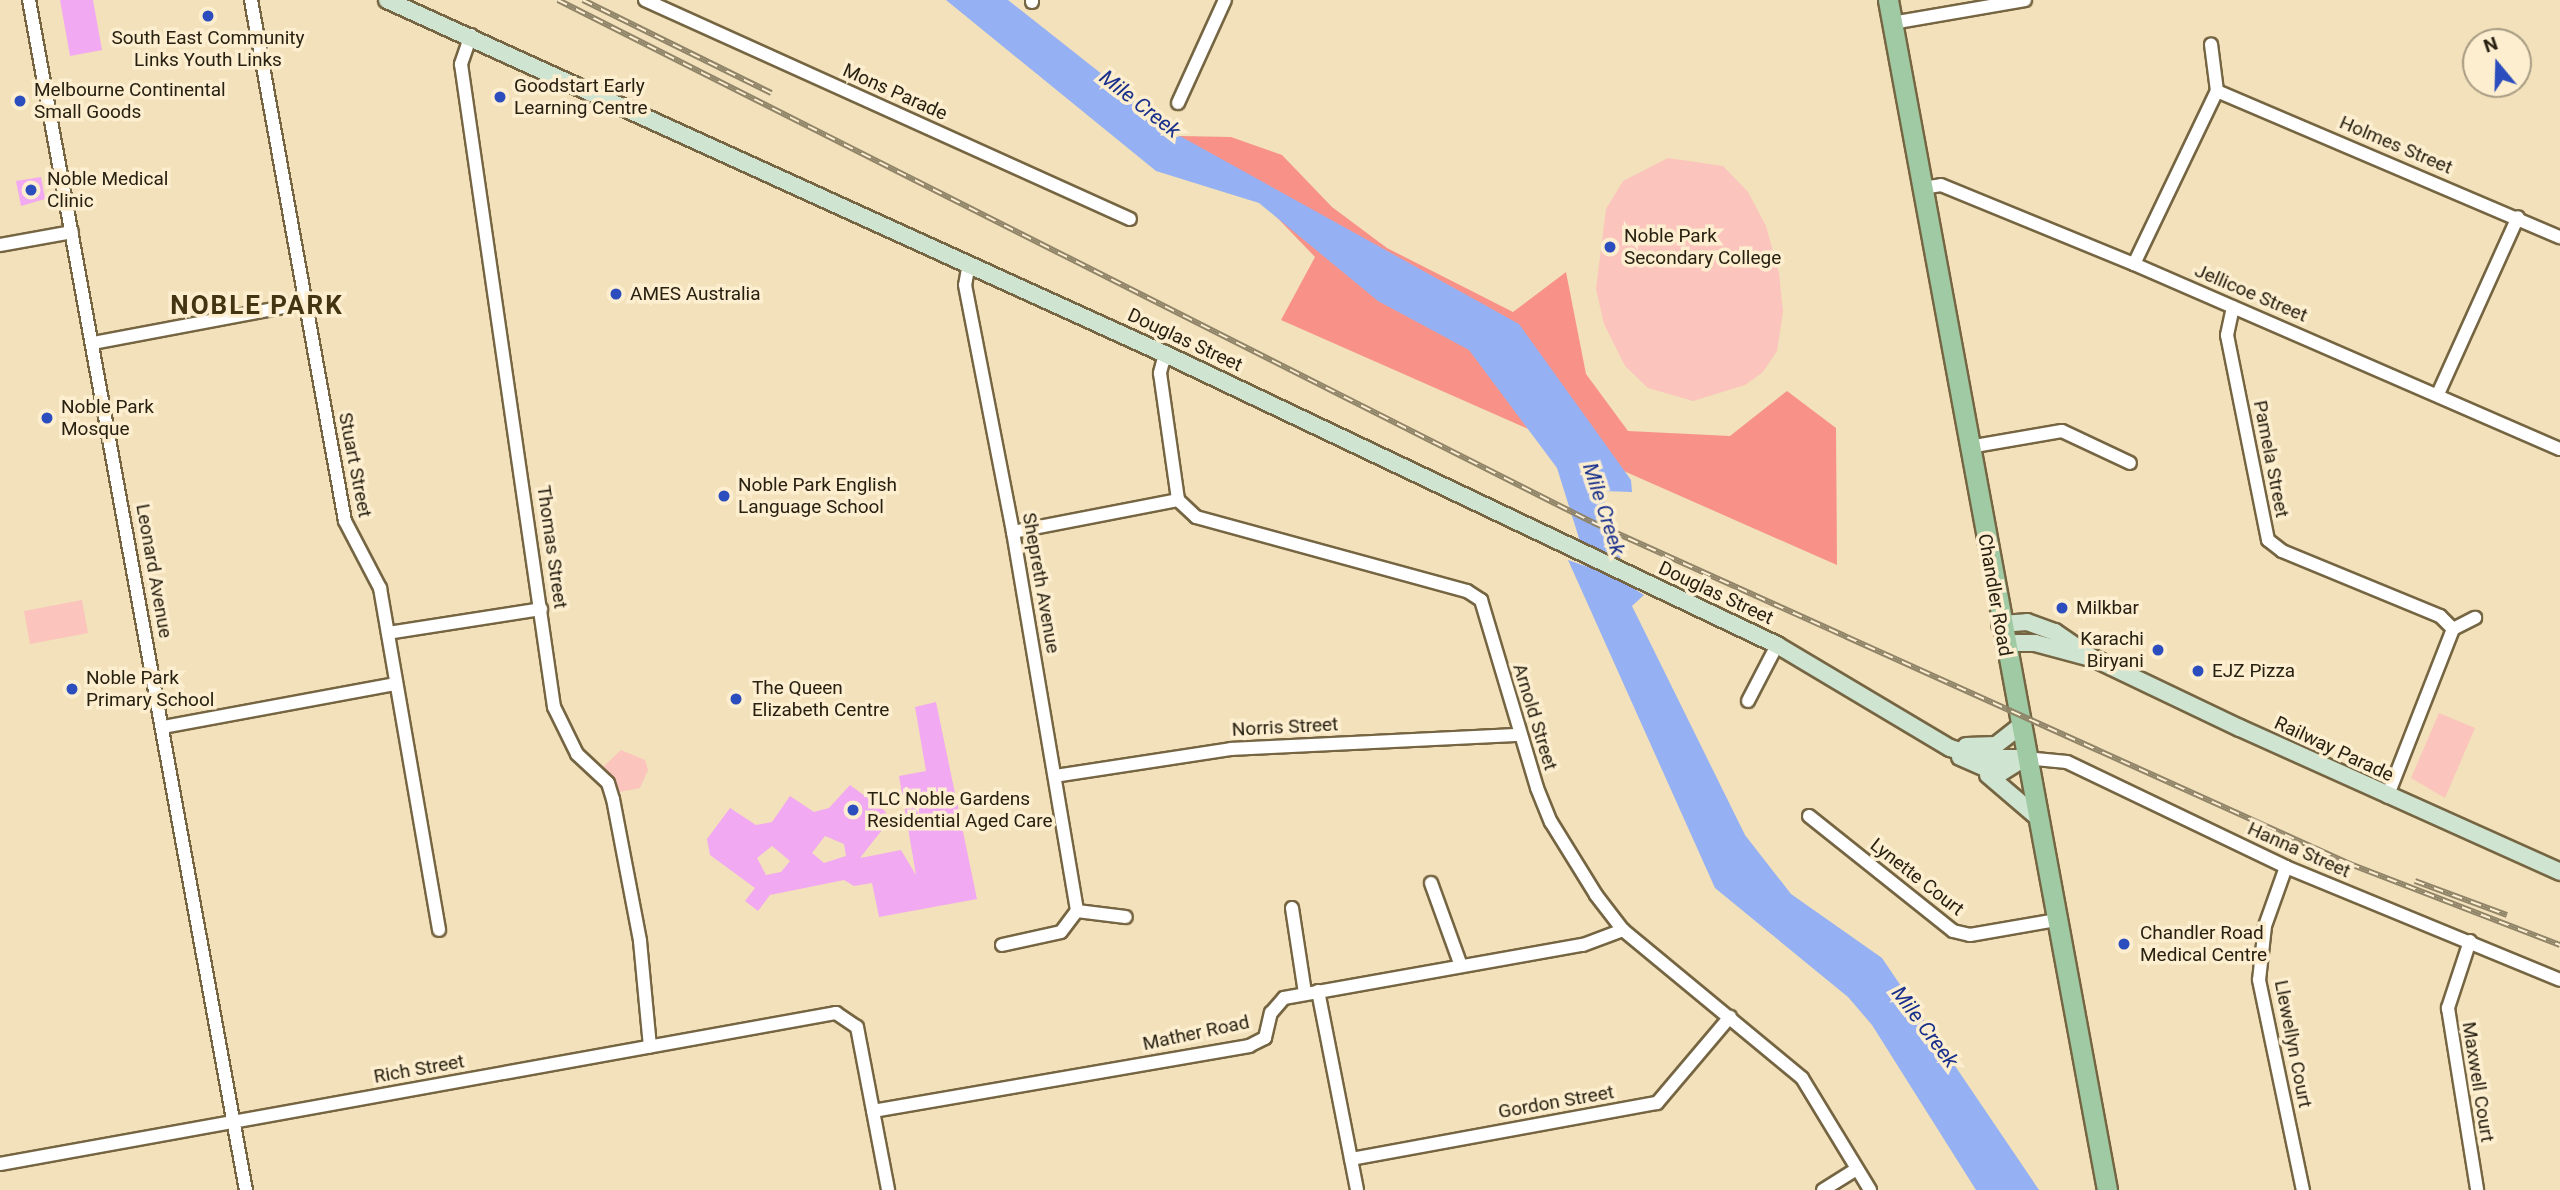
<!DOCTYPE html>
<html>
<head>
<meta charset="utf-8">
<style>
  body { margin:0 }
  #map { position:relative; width:2560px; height:1190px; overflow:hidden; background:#f2e1ba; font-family:Roboto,sans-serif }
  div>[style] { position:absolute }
  .green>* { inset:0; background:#fbc4bd }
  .forest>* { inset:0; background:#f89288 }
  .water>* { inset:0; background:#96b1f3 }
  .building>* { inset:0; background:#f1aaf1 }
  .roads { filter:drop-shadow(2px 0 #756542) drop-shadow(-2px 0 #756542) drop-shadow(0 2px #756542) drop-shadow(0 -2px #756542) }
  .street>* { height:12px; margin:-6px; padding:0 6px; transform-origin:6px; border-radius:6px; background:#fff }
  .secondary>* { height:16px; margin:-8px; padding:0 8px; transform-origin:8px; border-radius:8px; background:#cfe4d1 }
  .primary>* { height:19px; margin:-9.5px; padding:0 9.5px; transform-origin:9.5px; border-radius:9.5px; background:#9fcaa4 }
  .rail>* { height:6px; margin-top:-3px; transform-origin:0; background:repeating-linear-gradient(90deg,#fceecf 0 10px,#8f8368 0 20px); box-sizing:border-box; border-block:2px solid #8f8368 }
  .dots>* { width:19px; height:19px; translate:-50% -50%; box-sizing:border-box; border:4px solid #fceecf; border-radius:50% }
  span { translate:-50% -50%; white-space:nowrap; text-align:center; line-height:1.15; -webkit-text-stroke:7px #fceecf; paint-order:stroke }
  .poi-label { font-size:19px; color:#282112 }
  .left { translate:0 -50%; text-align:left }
  .right { translate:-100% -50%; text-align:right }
  .street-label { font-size:19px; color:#282112 }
  .water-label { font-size:21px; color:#182f8b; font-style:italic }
  .district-label { font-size:26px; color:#443512; font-weight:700; letter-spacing:2px }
  .north { position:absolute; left:2462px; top:28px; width:70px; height:70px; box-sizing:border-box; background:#fceecf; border:2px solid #a79c83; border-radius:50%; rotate:341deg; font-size:19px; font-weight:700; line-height:28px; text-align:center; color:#282112 }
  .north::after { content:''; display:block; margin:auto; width:24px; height:32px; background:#2c4dbd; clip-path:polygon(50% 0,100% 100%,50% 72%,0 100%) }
</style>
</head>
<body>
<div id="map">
  <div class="green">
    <i style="clip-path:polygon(1668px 158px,1723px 166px,1748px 192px,1766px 226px,1779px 273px,1783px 312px,1777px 351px,1763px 372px,1745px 385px,1693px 401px,1648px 388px,1625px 366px,1604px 324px,1596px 289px,1606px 209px,1623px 181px)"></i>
    <i style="clip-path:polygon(82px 600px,88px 633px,30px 644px,24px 611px)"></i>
    <i style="clip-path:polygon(2439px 713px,2475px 728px,2445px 798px,2411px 778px)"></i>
    <i style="clip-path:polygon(621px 750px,645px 760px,648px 770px,640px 788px,619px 792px,602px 768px)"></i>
  </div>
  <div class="forest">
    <i style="clip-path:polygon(1180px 136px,1231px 137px,1282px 155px,1332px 207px,1387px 248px,1513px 312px,1566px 272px,1586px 374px,1628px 431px,1730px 436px,1787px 391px,1836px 428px,1837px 565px,1281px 320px,1315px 257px,1262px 202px,1176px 140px)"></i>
  </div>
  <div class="water">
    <i style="clip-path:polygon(946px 0,1008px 0,1141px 105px,1161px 112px,1173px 138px,1180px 136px,1519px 324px,1631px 480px,1632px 492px,1604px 491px,1605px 512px,1630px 586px,1644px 595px,1632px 606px,1745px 835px,1791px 894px,1882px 958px,2039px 1190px,1976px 1190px,1872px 1025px,1848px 997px,1715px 888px,1568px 560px,1588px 567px,1557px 468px,1469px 350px,1378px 301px,1259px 203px,1156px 171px)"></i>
  </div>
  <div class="building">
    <i style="clip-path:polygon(60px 0,93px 0,102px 50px,70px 56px)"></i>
    <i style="clip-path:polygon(41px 177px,45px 199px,21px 206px,16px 181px)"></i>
    <i style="clip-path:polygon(evenodd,936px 702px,977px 899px,879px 917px,872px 883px,854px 886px,844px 880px,770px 895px,758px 911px,745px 901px,755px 888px,710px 855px,707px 839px,730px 808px,756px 825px,772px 822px,790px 796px,814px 812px,829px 808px,850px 785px,885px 811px,889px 821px,860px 858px,901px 850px,916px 875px,899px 776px,926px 771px,915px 707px,936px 702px,825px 836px,844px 844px,846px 856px,824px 863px,812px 853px,825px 836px,936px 702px,772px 846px,790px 861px,781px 872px,766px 875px,757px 858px,772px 846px)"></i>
  </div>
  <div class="roads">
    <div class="street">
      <i style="left:29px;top:0;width:1210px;rotate:79.67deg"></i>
      <i style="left:251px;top:0;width:529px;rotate:79.77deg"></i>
      <i style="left:345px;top:521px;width:76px;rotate:62.4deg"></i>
      <i style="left:380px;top:588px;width:347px;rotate:80.2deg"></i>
      <i style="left:645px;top:0;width:532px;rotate:24.3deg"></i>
      <i style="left:1032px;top:2px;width:2px;rotate:-90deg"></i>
      <i style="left:1892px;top:23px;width:135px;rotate:-9.8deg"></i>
      <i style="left:471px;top:35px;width:31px;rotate:109deg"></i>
      <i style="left:461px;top:64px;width:650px;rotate:81.77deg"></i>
      <i style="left:554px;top:707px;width:52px;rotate:63.9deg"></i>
      <i style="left:577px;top:754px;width:42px;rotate:43.1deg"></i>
      <i style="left:608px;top:783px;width:17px;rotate:73deg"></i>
      <i style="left:613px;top:799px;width:145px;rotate:79.2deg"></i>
      <i style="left:640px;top:941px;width:106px;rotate:84.6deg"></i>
      <i style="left:2217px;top:91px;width:373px;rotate:23.1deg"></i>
      <i style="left:1178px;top:103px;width:113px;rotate:-65.5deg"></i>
      <i style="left:1923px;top:188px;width:18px;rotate:-9deg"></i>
      <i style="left:1941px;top:185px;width:209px;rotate:22.3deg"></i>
      <i style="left:2134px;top:264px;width:464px;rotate:23.5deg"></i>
      <i style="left:0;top:245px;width:73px;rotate:-10.2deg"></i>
      <i style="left:969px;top:263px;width:22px;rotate:100deg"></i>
      <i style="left:965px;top:285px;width:252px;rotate:79deg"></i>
      <i style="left:1013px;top:532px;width:384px;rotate:80.4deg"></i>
      <i style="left:2134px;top:264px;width:192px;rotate:-64.4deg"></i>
      <i style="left:2217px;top:91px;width:47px;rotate:-97.3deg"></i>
      <i style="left:2233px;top:307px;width:29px;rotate:102deg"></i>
      <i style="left:2227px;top:335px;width:209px;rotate:78.7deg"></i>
      <i style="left:2268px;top:540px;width:18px;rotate:38deg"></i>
      <i style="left:2282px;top:551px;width:171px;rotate:22.4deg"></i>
      <i style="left:2440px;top:616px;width:18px;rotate:45deg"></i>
      <i style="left:2453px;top:629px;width:180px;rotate:111.4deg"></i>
      <i style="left:93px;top:343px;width:216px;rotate:-10.7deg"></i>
      <i style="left:1165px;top:354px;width:20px;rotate:105deg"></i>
      <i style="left:1160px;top:373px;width:128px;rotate:81.9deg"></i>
      <i style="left:1178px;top:500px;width:25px;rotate:43deg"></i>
      <i style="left:1196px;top:517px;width:281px;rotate:15.3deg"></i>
      <i style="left:1467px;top:591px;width:17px;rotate:33deg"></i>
      <i style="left:1481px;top:600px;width:196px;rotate:73.4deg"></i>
      <i style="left:1537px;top:788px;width:37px;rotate:68deg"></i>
      <i style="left:1551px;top:822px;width:86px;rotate:58.3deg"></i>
      <i style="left:1596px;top:895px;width:44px;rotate:52.4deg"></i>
      <i style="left:1623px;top:930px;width:232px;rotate:39.6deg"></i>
      <i style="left:1802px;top:1078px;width:131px;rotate:58.7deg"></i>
      <i style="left:2438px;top:394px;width:194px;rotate:-65.7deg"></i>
      <i style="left:1969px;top:447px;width:94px;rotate:-9.8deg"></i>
      <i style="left:2062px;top:431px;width:75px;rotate:25.2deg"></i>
      <i style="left:1013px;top:532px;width:168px;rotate:-11deg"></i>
      <i style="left:2453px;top:629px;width:25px;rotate:-27deg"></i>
      <i style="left:388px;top:633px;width:155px;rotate:-8.9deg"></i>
      <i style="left:1748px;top:701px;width:63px;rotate:-62.6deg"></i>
      <i style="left:163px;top:727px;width:235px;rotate:-10.5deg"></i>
      <i style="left:2025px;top:758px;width:42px;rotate:5.4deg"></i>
      <i style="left:2067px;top:762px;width:243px;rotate:25.6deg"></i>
      <i style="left:2286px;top:867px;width:296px;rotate:22.4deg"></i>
      <i style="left:1055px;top:776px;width:178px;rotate:-8.7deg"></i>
      <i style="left:1231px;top:749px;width:289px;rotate:-2.8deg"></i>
      <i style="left:1809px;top:816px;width:184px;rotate:38.6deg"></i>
      <i style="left:1953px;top:931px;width:17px;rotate:13deg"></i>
      <i style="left:1970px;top:935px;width:87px;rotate:-9.9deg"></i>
      <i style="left:2286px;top:867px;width:63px;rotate:109.6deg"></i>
      <i style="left:2265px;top:926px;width:54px;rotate:96.3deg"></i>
      <i style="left:2259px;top:980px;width:215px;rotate:78.2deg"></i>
      <i style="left:1431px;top:883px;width:88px;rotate:70.1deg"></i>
      <i style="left:1292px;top:908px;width:86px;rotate:81.3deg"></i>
      <i style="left:2470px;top:941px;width:71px;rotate:108.2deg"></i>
      <i style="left:2448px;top:1008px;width:184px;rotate:80.9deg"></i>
      <i style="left:1002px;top:945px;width:60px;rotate:-12.4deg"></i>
      <i style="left:1061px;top:932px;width:26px;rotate:-53deg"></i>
      <i style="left:1077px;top:911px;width:49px;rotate:7deg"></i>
      <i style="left:1318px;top:991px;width:203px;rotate:78.9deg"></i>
      <i style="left:873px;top:1111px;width:382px;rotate:-9.8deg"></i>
      <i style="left:1249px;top:1046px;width:18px;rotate:-27deg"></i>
      <i style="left:1265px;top:1038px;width:26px;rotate:-77deg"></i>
      <i style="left:1271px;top:1013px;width:20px;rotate:-49deg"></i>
      <i style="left:1284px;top:998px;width:304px;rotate:-10.1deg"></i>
      <i style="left:1583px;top:945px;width:43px;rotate:-20.6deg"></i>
      <i style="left:1351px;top:1159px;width:311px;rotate:-10.4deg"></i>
      <i style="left:1657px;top:1103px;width:113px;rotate:-49.7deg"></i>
      <i style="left:0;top:1164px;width:850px;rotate:-10.24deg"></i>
      <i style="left:836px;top:1013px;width:25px;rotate:34deg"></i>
      <i style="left:857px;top:1027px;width:166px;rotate:79.2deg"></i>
      <i style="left:1823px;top:1190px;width:39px;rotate:-32deg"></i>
    </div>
    <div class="secondary">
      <i style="left:387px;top:0;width:855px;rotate:24.47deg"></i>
      <i style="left:1165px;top:354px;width:678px;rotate:25.43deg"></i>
      <i style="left:1777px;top:645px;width:201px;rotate:30.8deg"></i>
      <i style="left:1950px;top:748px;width:34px;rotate:17deg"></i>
      <i style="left:1983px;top:758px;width:42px"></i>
      <i style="left:2000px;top:624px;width:27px;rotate:-4deg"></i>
      <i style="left:2027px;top:622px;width:30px;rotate:20deg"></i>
      <i style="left:2055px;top:632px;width:46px;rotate:34.4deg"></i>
      <i style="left:2093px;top:658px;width:163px;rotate:25.5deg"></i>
      <i style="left:2240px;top:728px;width:351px;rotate:24.2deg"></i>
      <i style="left:2004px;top:643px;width:31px"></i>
      <i style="left:2035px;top:643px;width:54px;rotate:15.1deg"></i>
      <i style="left:1966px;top:746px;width:30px;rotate:-2deg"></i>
      <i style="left:1996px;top:745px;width:29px;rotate:-38deg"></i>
      <i style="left:1960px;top:757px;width:43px;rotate:23.6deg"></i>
      <i style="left:1999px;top:774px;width:31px;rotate:-32deg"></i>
      <i style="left:1988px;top:775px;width:63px;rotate:40.5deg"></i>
    </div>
    <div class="primary">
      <i style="left:1888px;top:0;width:1210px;rotate:79.57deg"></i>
    </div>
  </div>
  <div class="rail">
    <i style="left:558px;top:0;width:1158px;rotate:26.79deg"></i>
    <i style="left:1592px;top:522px;width:832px;rotate:24.28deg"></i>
    <i style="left:2350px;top:864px;width:225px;rotate:21.1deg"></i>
    <i style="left:583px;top:0;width:210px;rotate:26.3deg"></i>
    <i style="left:2415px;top:881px;width:98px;rotate:20.3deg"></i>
  </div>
  <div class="dots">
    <i style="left:208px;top:16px;background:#2c4dbd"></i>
    <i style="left:500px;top:97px;background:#2c4dbd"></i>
    <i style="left:20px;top:101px;background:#2c4dbd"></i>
    <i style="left:31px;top:190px;background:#2c4dbd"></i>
    <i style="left:1610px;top:247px;background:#2c4dbd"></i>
    <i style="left:616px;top:294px;background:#2c4dbd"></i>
    <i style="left:47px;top:418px;background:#2c4dbd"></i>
    <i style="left:724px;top:496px;background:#2c4dbd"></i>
    <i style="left:2062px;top:608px;background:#2c4dbd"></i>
    <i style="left:2158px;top:650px;background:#2c4dbd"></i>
    <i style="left:2198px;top:671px;background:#2c4dbd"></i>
    <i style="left:72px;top:689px;background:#2c4dbd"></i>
    <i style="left:736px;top:699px;background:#2c4dbd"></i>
    <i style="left:853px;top:810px;background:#2c4dbd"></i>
    <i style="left:2124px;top:944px;background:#2c4dbd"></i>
  </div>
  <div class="poi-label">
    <span style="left:208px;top:49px">South East Community<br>Links Youth Links</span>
    <span class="left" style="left:514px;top:97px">Goodstart Early<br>Learning Centre</span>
    <span class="left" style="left:34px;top:101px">Melbourne Continental<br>Small Goods</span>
    <span class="left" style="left:47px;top:190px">Noble Medical<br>Clinic</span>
    <span class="left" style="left:1624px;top:247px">Noble Park<br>Secondary College</span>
    <span class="left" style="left:630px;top:294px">AMES Australia</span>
    <span class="left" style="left:61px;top:418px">Noble Park<br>Mosque</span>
    <span class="left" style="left:738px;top:496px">Noble Park English<br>Language School</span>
    <span class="left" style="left:2076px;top:608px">Milkbar</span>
    <span class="right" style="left:2144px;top:650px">Karachi<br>Biryani</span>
    <span class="left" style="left:2212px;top:671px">EJZ Pizza</span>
    <span class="left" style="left:86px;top:689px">Noble Park<br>Primary School</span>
    <span class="left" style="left:752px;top:699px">The Queen<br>Elizabeth Centre</span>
    <span class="left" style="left:867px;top:810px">TLC Noble Gardens<br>Residential Aged Care</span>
    <span class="left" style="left:2140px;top:944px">Chandler Road<br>Medical Centre</span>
  </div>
  <div class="street-label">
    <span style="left:895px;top:92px;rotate:24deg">Mons Parade</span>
    <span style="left:2396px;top:145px;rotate:23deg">Holmes Street</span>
    <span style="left:2251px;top:293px;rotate:23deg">Jellicoe Street</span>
    <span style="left:1185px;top:340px;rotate:25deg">Douglas Street</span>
    <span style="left:2271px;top:459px;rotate:79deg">Pamela Street</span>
    <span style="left:355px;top:465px;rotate:79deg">Stuart Street</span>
    <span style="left:552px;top:547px;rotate:82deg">Thomas Street</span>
    <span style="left:154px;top:571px;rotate:80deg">Leonard Avenue</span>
    <span style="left:1041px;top:583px;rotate:80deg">Shepreth Avenue</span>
    <span style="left:1716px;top:593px;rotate:25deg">Douglas Street</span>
    <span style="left:1995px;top:595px;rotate:80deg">Chandler Road</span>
    <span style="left:1535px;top:717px;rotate:73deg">Arnold Street</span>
    <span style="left:1285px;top:727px;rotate:-3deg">Norris Street</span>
    <span style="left:2334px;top:749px;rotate:25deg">Railway Parade</span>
    <span style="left:2299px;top:850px;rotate:24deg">Hanna Street</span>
    <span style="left:1917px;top:877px;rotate:38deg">Lynette Court</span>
    <span style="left:1196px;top:1033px;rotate:-12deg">Mather Road</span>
    <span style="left:2293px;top:1044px;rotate:79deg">Llewellyn Court</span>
    <span style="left:419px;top:1069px;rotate:-10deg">Rich Street</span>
    <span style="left:2478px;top:1082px;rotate:81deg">Maxwell Court</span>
    <span style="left:1556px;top:1102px;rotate:-10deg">Gordon Street</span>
  </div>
  <div class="water-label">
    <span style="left:1140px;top:104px;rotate:38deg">Mile Creek</span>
    <span style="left:1604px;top:509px;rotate:72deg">Mile Creek</span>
    <span style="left:1925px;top:1027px;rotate:53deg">Mile Creek</span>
  </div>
  <div class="district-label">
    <span style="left:257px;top:306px">NOBLE PARK</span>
  </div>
  <div class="north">N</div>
</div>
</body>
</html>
